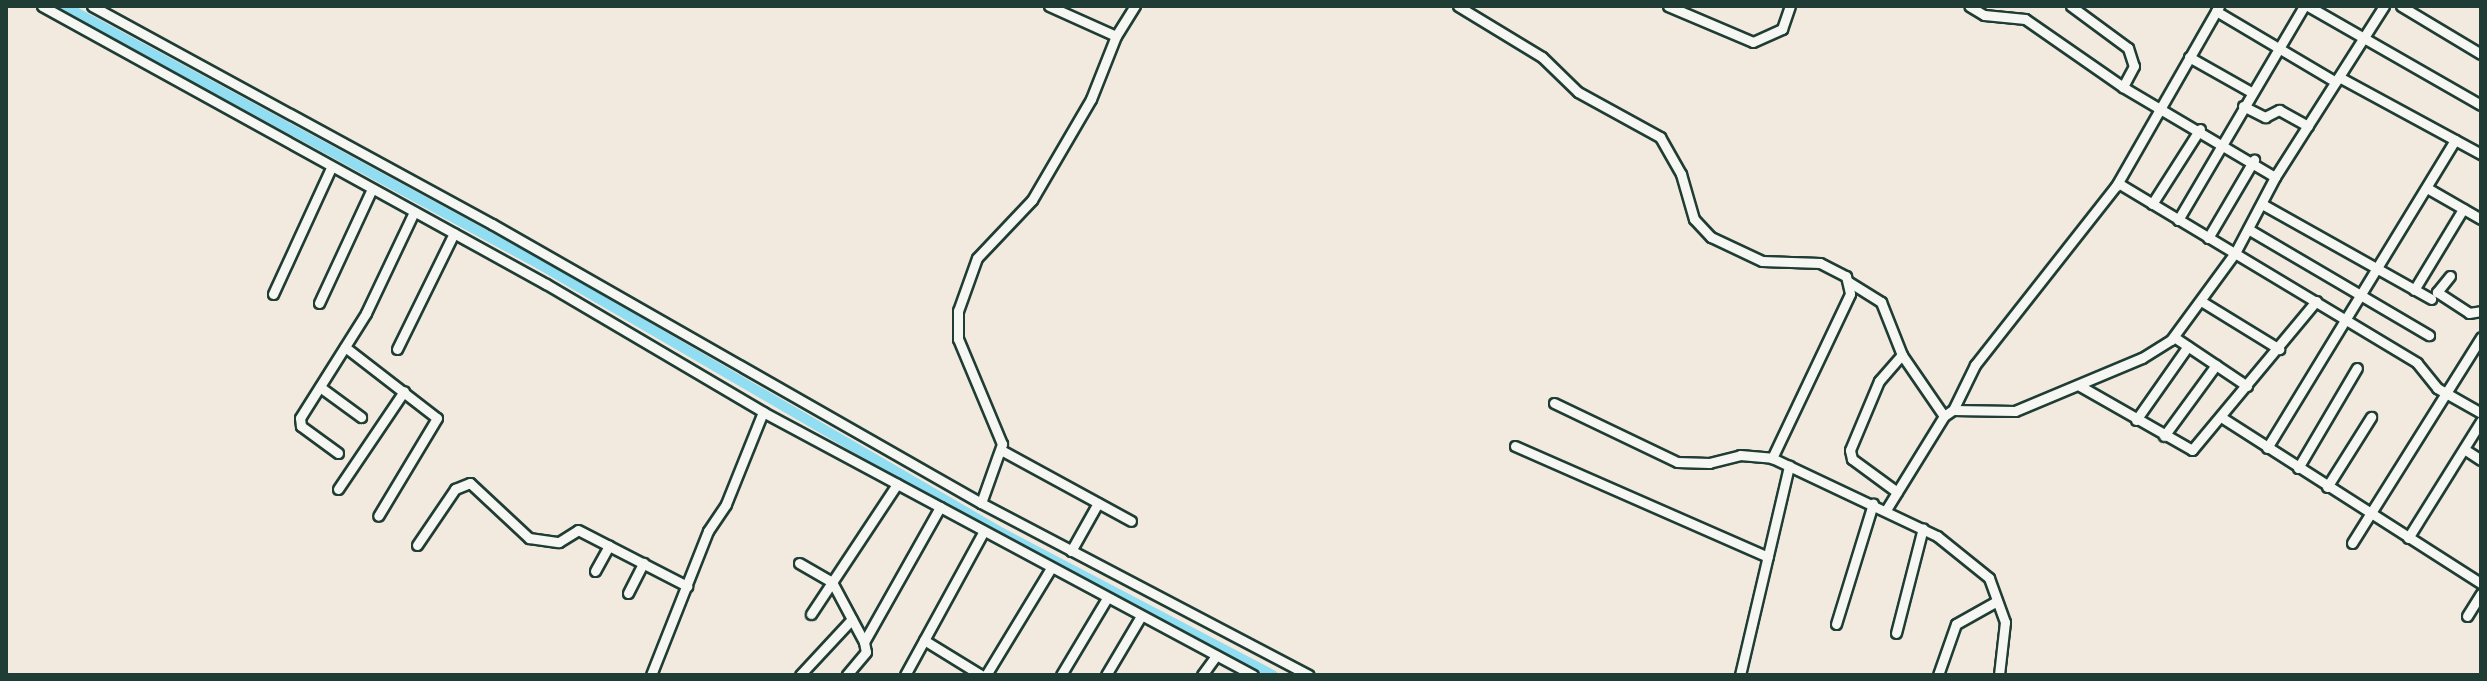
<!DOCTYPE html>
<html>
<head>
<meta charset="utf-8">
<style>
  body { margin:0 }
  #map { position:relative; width:2487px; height:681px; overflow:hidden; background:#f2e9df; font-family:"Playpen Sans",sans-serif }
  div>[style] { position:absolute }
  .canal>* { height:10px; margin:-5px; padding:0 5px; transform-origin:5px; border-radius:5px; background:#91ddf2 }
  .roads { filter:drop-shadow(2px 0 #1f3d34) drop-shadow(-2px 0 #1f3d34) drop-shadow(0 2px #1f3d34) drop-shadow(0 -2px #1f3d34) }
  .minor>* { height:9px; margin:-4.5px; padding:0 4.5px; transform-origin:4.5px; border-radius:4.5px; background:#f6f6f2 }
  span { translate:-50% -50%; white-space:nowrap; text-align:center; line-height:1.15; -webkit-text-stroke:6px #f6f6f2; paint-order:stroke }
  .frame { position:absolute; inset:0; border:8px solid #1f3d34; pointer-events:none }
</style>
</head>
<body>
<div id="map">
  <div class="canal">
    <i style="left:64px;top:6px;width:541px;rotate:28.51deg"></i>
    <i style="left:539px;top:264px;width:535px;rotate:30.16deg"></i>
    <i style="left:1002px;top:533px;width:306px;rotate:27.7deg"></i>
  </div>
  <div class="roads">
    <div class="minor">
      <i style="left:42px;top:6px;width:576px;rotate:28.88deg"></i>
      <i style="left:546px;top:284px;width:252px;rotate:30.5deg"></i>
      <i style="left:763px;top:412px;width:556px;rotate:28.22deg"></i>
      <i style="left:92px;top:6px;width:456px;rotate:28.6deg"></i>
      <i style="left:492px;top:224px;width:563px;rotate:29.71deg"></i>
      <i style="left:981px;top:503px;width:63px;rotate:-70.4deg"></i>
      <i style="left:1002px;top:444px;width:114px;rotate:-112.7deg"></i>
      <i style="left:958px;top:339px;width:28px;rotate:-90deg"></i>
      <i style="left:958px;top:311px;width:56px;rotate:-70.3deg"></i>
      <i style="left:977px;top:258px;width:80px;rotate:-46.5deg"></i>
      <i style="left:1032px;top:200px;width:117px;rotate:-59.7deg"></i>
      <i style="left:1091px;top:99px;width:68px;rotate:-68.4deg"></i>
      <i style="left:1116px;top:36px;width:36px;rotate:-58deg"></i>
      <i style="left:1049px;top:6px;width:73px;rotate:24.1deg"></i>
      <i style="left:1458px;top:6px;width:98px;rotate:31.3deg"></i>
      <i style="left:1542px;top:57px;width:50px;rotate:44.2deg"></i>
      <i style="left:1578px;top:92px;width:94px;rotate:28.8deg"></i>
      <i style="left:1660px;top:137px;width:43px;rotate:60.4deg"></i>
      <i style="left:1681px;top:174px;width:47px;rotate:73.9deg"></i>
      <i style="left:1694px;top:219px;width:25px;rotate:47deg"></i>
      <i style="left:1711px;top:237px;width:56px;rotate:25.2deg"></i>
      <i style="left:1762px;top:261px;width:58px;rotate:2deg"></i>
      <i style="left:1820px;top:263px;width:29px;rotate:27deg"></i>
      <i style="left:1846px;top:276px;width:18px;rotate:77deg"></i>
      <i style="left:1850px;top:294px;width:182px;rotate:115.4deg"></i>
      <i style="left:1668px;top:6px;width:92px;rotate:23deg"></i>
      <i style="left:1753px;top:42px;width:32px;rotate:-24deg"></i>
      <i style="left:1782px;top:29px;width:24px;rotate:-71deg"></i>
      <i style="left:2071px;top:6px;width:71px;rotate:36.4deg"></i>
      <i style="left:2128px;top:48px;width:19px;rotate:72deg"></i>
      <i style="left:2134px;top:66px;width:24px;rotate:118deg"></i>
      <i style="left:2308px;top:6px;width:199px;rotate:29.8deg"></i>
      <i style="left:2401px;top:6px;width:93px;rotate:31deg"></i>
      <i style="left:2216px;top:11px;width:139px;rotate:30.6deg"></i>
      <i style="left:2189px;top:57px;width:71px;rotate:29.4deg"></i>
      <i style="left:2339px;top:77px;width:162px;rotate:28.5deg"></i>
      <i style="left:2243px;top:106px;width:25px;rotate:27deg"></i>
      <i style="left:2265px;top:117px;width:16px;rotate:-27deg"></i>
      <i style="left:2279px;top:110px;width:33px;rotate:29deg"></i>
      <i style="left:2275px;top:177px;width:203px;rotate:-57.5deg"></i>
      <i style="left:2118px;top:183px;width:349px;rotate:31deg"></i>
      <i style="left:2417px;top:363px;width:32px;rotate:51deg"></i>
      <i style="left:2437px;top:388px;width:51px;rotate:29.6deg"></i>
      <i style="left:2427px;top:188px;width:62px;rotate:29.9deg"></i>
      <i style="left:2152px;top:204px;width:89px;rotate:-57.4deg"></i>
      <i style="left:2262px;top:204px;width:194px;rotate:29.3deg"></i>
      <i style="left:2178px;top:220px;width:248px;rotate:-59.5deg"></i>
      <i style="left:2248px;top:229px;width:210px;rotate:30.4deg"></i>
      <i style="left:2208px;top:238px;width:91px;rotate:-59.5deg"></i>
      <i style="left:2450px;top:276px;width:21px;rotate:129deg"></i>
      <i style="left:2437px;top:292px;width:38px;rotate:33deg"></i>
      <i style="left:2469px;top:313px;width:12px;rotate:-9deg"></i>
      <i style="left:1849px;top:282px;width:38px;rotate:32deg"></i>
      <i style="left:1881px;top:302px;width:57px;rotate:68.4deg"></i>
      <i style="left:1902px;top:355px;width:74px;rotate:55.5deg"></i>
      <i style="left:2414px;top:290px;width:95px;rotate:-58.8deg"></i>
      <i style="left:273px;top:294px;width:139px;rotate:-65.3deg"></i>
      <i style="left:2201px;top:301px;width:92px;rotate:31.6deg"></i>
      <i style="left:319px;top:303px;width:126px;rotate:-65.1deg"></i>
      <i style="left:2174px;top:337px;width:88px;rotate:33.9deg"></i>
      <i style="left:345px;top:347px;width:116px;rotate:37.7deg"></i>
      <i style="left:437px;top:418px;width:114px;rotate:121deg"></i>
      <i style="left:397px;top:349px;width:129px;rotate:-63.8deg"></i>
      <i style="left:2080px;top:386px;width:129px;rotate:29.7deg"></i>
      <i style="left:2192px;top:450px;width:194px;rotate:-50.2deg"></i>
      <i style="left:320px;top:387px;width:51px;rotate:36.2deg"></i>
      <i style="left:1554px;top:403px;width:136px;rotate:25.6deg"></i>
      <i style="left:1677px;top:462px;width:32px;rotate:2deg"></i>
      <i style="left:1709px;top:463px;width:32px;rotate:-14deg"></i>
      <i style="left:1740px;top:455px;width:32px;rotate:5deg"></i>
      <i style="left:1772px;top:458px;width:183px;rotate:25.3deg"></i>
      <i style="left:1937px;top:536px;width:67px;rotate:38.9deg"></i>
      <i style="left:1989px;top:578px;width:47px;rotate:70deg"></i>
      <i style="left:2005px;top:622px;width:53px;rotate:96.5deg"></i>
      <i style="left:1953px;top:410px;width:50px;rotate:-63.9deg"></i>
      <i style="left:1975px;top:365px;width:228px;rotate:-51.8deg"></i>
      <i style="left:2116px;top:186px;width:207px;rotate:-60.2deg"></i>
      <i style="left:2221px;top:417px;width:308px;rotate:32.6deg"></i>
      <i style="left:2136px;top:420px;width:90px;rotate:-54.9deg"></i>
      <i style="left:2164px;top:436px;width:88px;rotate:-53.8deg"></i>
      <i style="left:1515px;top:446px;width:276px;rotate:23.7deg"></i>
      <i style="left:2267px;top:448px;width:361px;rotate:-58.6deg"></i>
      <i style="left:2464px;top:449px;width:20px;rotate:33deg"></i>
      <i style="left:1001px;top:450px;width:148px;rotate:28.6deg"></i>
      <i style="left:338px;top:453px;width:46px;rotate:-143.9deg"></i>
      <i style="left:301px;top:426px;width:8px;rotate:-97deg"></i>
      <i style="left:300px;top:418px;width:124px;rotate:-57.8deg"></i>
      <i style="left:366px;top:313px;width:112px;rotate:-64.6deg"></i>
      <i style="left:2298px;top:468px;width:116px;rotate:-59.5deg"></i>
      <i style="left:2327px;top:487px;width:83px;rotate:-57.8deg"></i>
      <i style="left:338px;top:489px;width:118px;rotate:-56deg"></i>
      <i style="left:1897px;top:492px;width:56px;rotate:-143.7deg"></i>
      <i style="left:1852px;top:459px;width:9px;rotate:-103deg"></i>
      <i style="left:1850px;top:450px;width:75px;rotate:-67.2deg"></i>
      <i style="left:1879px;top:381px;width:35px;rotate:-49deg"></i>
      <i style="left:981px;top:503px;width:370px;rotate:27.7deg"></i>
      <i style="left:1886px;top:510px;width:110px;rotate:-58.3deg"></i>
      <i style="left:1944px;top:416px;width:11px;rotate:-34deg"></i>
      <i style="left:1953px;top:410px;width:62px;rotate:0.9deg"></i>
      <i style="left:2015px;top:411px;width:138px;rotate:-22.7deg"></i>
      <i style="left:2142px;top:358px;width:34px;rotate:-32deg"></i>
      <i style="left:2171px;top:340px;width:108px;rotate:-53.7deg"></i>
      <i style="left:2235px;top:253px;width:86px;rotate:-62.2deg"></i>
      <i style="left:2275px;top:177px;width:177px;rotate:-149.4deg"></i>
      <i style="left:2123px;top:87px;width:119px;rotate:-145.2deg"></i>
      <i style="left:2025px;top:19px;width:41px;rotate:-174.4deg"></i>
      <i style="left:1984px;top:15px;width:17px;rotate:-149deg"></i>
      <i style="left:2408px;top:538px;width:138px;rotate:-58deg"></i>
      <i style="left:2352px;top:543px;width:243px;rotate:-57.9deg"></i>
      <i style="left:417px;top:545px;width:68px;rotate:-55.8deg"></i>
      <i style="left:455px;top:489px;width:16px;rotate:-22deg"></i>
      <i style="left:470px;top:483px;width:81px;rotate:43deg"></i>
      <i style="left:529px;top:538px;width:30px;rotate:8deg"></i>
      <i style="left:559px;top:542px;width:22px;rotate:-32deg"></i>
      <i style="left:578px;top:530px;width:123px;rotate:27.2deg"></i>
      <i style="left:1071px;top:551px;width:55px;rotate:-60.6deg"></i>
      <i style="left:799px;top:563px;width:38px;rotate:30deg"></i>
      <i style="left:832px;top:582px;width:68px;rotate:61.9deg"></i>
      <i style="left:864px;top:642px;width:10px;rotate:79deg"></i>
      <i style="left:866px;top:652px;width:30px;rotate:130deg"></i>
      <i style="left:595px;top:571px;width:29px;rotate:-61deg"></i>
      <i style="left:628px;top:593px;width:34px;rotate:-63deg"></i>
      <i style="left:811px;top:614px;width:156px;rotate:-56.5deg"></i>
      <i style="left:2467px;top:616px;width:26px;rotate:-58deg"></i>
      <i style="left:1836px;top:624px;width:126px;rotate:-72.9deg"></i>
      <i style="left:1896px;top:633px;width:108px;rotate:-75.6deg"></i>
      <i style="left:924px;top:640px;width:67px;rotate:31.6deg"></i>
      <i style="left:864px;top:642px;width:155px;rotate:-60.6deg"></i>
      <i style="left:651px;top:675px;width:155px;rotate:-68.4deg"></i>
      <i style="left:708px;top:531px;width:32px;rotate:-56deg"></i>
      <i style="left:726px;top:504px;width:99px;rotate:-68.1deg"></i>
      <i style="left:800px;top:675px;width:76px;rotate:-47.1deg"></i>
      <i style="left:905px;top:675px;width:164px;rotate:-61.3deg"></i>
      <i style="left:986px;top:675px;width:125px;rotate:-58.7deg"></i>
      <i style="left:1061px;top:675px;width:90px;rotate:-59.1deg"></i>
      <i style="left:1106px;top:675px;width:69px;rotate:-59.3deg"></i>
      <i style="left:1202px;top:675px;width:24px;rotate:-54deg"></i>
      <i style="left:1740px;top:675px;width:215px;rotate:-76.8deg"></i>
      <i style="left:1938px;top:675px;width:54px;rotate:-70.6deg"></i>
      <i style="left:1956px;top:624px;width:47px;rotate:-29.3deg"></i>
    </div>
  </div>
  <div class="frame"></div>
</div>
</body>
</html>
